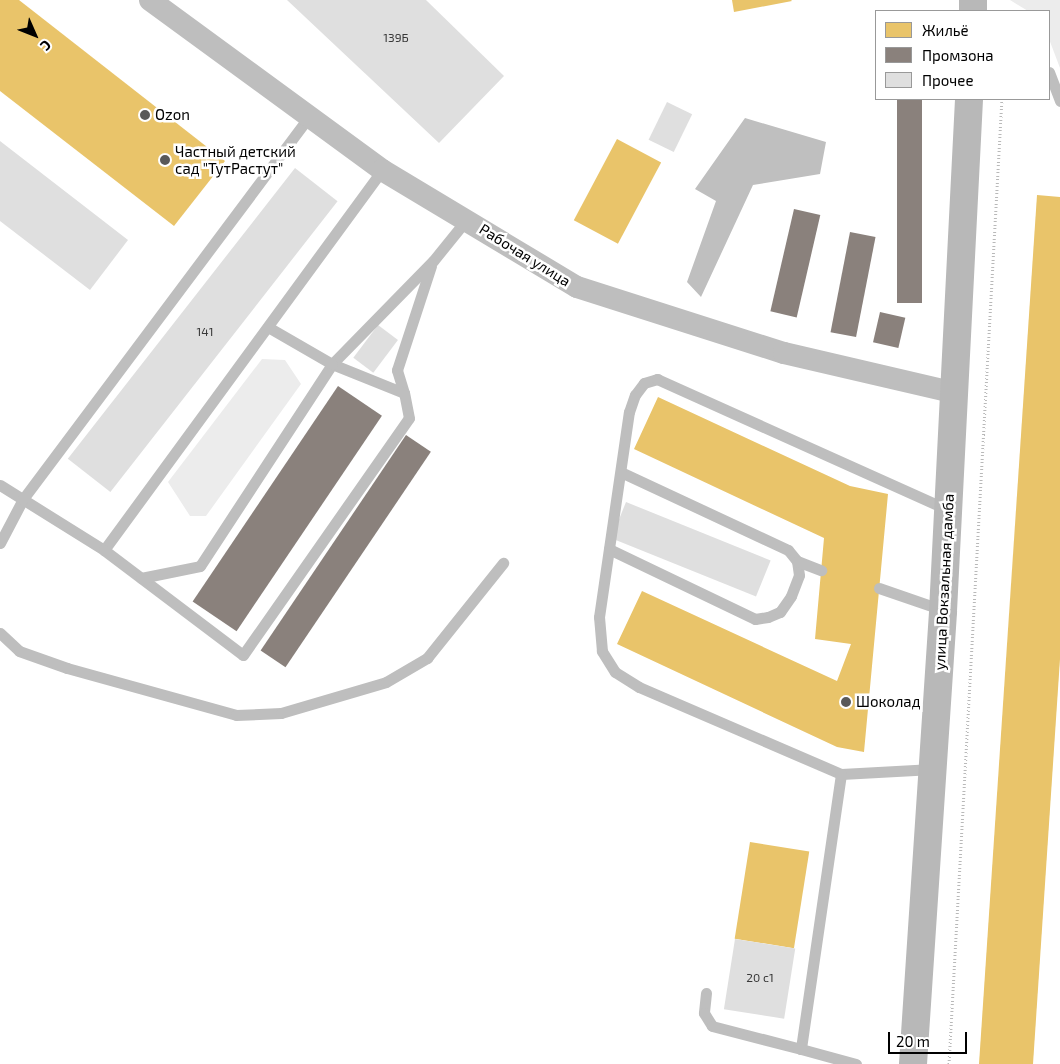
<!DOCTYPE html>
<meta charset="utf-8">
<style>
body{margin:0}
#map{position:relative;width:1060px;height:1064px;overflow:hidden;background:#fff;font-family:"Exo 2",sans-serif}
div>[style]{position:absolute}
.green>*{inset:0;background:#ececec}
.water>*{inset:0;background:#bfbfbf}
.homes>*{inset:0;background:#e9c46a;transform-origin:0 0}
.industry>*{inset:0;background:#8a817c;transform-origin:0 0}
.building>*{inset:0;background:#dfdfdf;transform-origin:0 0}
.path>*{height:3px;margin-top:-1.5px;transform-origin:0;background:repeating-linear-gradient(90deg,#b9b9b9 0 1px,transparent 0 3.5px)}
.lane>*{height:11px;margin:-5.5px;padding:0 5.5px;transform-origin:5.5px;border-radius:5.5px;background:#bebebe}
.street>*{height:22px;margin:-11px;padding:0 11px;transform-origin:11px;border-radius:11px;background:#bebebe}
.secondary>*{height:28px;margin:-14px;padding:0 14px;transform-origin:14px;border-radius:14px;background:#b8b8b8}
.dots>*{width:14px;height:14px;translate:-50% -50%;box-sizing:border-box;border:2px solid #fff;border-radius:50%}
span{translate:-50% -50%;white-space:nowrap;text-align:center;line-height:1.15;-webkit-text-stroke:5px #fff;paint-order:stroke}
.number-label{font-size:12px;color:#383838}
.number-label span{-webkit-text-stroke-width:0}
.poi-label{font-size:15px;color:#000}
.left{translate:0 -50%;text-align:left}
.street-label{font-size:15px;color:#000}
.legend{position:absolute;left:875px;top:10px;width:175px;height:90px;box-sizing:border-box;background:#fff;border:1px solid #999;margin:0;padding:6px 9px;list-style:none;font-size:15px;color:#000}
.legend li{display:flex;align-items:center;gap:10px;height:25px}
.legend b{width:25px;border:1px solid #999}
.north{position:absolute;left:10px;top:10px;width:50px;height:50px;-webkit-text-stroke:4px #fff;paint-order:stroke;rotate:134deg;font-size:14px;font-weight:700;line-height:20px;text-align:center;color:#000}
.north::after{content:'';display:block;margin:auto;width:18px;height:22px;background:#000;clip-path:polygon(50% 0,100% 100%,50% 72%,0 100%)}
.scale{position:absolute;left:888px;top:1032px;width:79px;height:22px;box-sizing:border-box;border:2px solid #000;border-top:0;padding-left:6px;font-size:15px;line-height:18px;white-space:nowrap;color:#000;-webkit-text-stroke:4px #fff;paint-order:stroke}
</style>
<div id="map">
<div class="green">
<i style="clip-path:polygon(1010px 0,1060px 0,1060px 68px,1049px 39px,1049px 11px,1028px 11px)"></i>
<i style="clip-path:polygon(262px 359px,285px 360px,301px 384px,206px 516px,190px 516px,168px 482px)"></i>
</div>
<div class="water">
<i style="clip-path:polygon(745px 118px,826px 142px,820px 174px,753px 185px,701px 297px,687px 282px,716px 201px,695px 189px)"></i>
</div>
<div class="homes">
<i style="clip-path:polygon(0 0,19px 0,225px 161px,174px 226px,0 91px)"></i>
<i style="clip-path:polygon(732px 0,791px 0,792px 1px,734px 12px)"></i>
<i style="left:617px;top:139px;width:50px;height:92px;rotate:28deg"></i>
<i style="clip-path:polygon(1037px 195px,1060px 197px,1060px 659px,1033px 1064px,979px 1064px)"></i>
<i style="clip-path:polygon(658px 397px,850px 486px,888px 494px,864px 752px,837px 747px,617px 644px,642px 591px,837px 681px,851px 644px,815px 639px,824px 538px,634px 449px)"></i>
<i style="left:750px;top:842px;width:60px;height:98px;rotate:9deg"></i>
</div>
<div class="industry">
<i style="left:897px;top:99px;width:25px;height:204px"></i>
<i style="left:794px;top:209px;width:27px;height:105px;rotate:13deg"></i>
<i style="left:850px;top:232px;width:26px;height:102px;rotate:11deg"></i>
<i style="left:880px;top:312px;width:26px;height:31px;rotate:13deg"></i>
<i style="left:338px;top:386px;width:53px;height:260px;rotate:34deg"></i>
<i style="left:406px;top:435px;width:30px;height:260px;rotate:34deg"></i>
</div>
<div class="building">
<i style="clip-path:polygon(287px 0,426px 0,504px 76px,439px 143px)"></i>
<i style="left:667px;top:102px;width:28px;height:42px;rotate:26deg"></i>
<i style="clip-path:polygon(0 141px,128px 240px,90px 290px,0 221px)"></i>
<i style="left:295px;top:168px;width:54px;height:369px;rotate:38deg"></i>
<i style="left:378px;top:325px;width:25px;height:41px;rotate:37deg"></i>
<i style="left:626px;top:502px;width:156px;height:39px;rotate:22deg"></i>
<i style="left:735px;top:939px;width:61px;height:71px;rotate:9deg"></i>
</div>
<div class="path">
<i style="left:949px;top:1064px;width:966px;rotate:-86.86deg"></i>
</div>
<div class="lane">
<i style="left:1049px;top:72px;width:31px;rotate:69deg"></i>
<i style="left:404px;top:393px;width:24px;rotate:-107deg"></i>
<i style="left:397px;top:370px;width:109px;rotate:-71.9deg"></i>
<i style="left:0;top:485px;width:123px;rotate:32deg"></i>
<i style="left:104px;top:550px;width:471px;rotate:-53.8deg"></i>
<i style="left:0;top:543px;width:50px;rotate:-62.4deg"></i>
<i style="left:23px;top:499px;width:477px;rotate:-53.2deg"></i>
<i style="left:609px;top:549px;width:162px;rotate:25.6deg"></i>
<i style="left:755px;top:619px;width:13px;rotate:-9deg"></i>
<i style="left:768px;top:617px;width:13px;rotate:-23deg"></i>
<i style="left:780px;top:612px;width:19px;rotate:-55deg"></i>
<i style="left:791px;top:596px;width:22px;rotate:-69deg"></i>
<i style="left:799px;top:575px;width:14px;rotate:-98deg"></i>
<i style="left:797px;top:561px;width:14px;rotate:-129deg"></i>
<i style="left:788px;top:550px;width:184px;rotate:-155deg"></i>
<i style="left:104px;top:550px;width:174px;rotate:37.1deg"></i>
<i style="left:243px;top:655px;width:289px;rotate:-55deg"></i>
<i style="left:409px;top:418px;width:25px;rotate:-101deg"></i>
<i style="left:404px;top:393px;width:78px;rotate:-158.1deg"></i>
<i style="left:332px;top:364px;width:144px;rotate:-45.6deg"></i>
<i style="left:433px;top:261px;width:54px;rotate:-51deg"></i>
<i style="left:797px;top:561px;width:26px;rotate:21deg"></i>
<i style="left:141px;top:578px;width:60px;rotate:-11.5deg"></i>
<i style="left:200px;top:566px;width:241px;rotate:-56.8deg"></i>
<i style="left:332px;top:364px;width:74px;rotate:-150deg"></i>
<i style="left:879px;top:588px;width:68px;rotate:19deg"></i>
<i style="left:0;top:633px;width:26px;rotate:43deg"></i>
<i style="left:19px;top:651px;width:51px;rotate:19.5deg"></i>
<i style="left:67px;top:668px;width:175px;rotate:15.5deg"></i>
<i style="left:236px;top:715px;width:45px;rotate:-2.5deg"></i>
<i style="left:281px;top:713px;width:109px;rotate:-16.4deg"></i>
<i style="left:386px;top:682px;width:48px;rotate:-30.3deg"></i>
<i style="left:427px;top:658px;width:122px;rotate:-51.3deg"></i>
<i style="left:933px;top:769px;width:92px;rotate:176.9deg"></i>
<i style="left:841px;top:774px;width:220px;rotate:-156.7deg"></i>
<i style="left:639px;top:687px;width:28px;rotate:-148deg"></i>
<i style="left:615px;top:672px;width:25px;rotate:-122deg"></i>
<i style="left:602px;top:651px;width:34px;rotate:-95deg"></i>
<i style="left:599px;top:617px;width:207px;rotate:-81.7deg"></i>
<i style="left:629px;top:412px;width:18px;rotate:-71deg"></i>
<i style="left:635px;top:395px;width:15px;rotate:-53deg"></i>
<i style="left:644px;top:383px;width:14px;rotate:-17deg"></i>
<i style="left:657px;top:379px;width:319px;rotate:24.2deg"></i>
<i style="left:841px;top:774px;width:278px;rotate:98.3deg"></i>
<i style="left:801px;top:1049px;width:57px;rotate:15.3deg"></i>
<i style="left:706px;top:993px;width:20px;rotate:96deg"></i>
<i style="left:704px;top:1013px;width:15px;rotate:58deg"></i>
<i style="left:712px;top:1026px;width:92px;rotate:14.5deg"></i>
</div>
<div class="street">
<i style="left:150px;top:0;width:288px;rotate:36.2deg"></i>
<i style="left:382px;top:170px;width:227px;rotate:31deg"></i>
<i style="left:577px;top:287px;width:217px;rotate:17.7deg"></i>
<i style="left:784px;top:353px;width:177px;rotate:13.1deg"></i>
</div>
<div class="secondary">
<i style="left:973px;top:11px;width:11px;rotate:-90deg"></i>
<i style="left:913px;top:1064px;width:454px;rotate:-86.2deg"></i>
<i style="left:943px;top:611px;width:513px;rotate:-87.09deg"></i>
</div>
<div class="dots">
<i style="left:145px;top:115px;background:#595959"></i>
<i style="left:165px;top:160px;background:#595959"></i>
<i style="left:846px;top:702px;background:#595959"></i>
</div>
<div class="number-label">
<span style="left:396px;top:38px">139Б</span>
<span style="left:205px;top:332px">141</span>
<span style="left:760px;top:978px">20 с1</span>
</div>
<div class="poi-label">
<span class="left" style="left:155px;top:115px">Ozon</span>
<span class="left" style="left:175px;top:160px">Частный детский<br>сад "ТутРастут"</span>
<span class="left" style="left:856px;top:702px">Шоколад</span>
</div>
<div class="street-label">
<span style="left:525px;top:255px;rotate:32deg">Рабочая улица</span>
<span style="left:944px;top:582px;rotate:-87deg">улица Вокзальная дамба</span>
</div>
<ul class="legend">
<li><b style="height:14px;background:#e9c46a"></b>Жильё</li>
<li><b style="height:14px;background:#8a817c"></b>Промзона</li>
<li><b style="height:14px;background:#dfdfdf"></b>Прочее</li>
</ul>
<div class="north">С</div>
<div class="scale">20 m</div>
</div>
